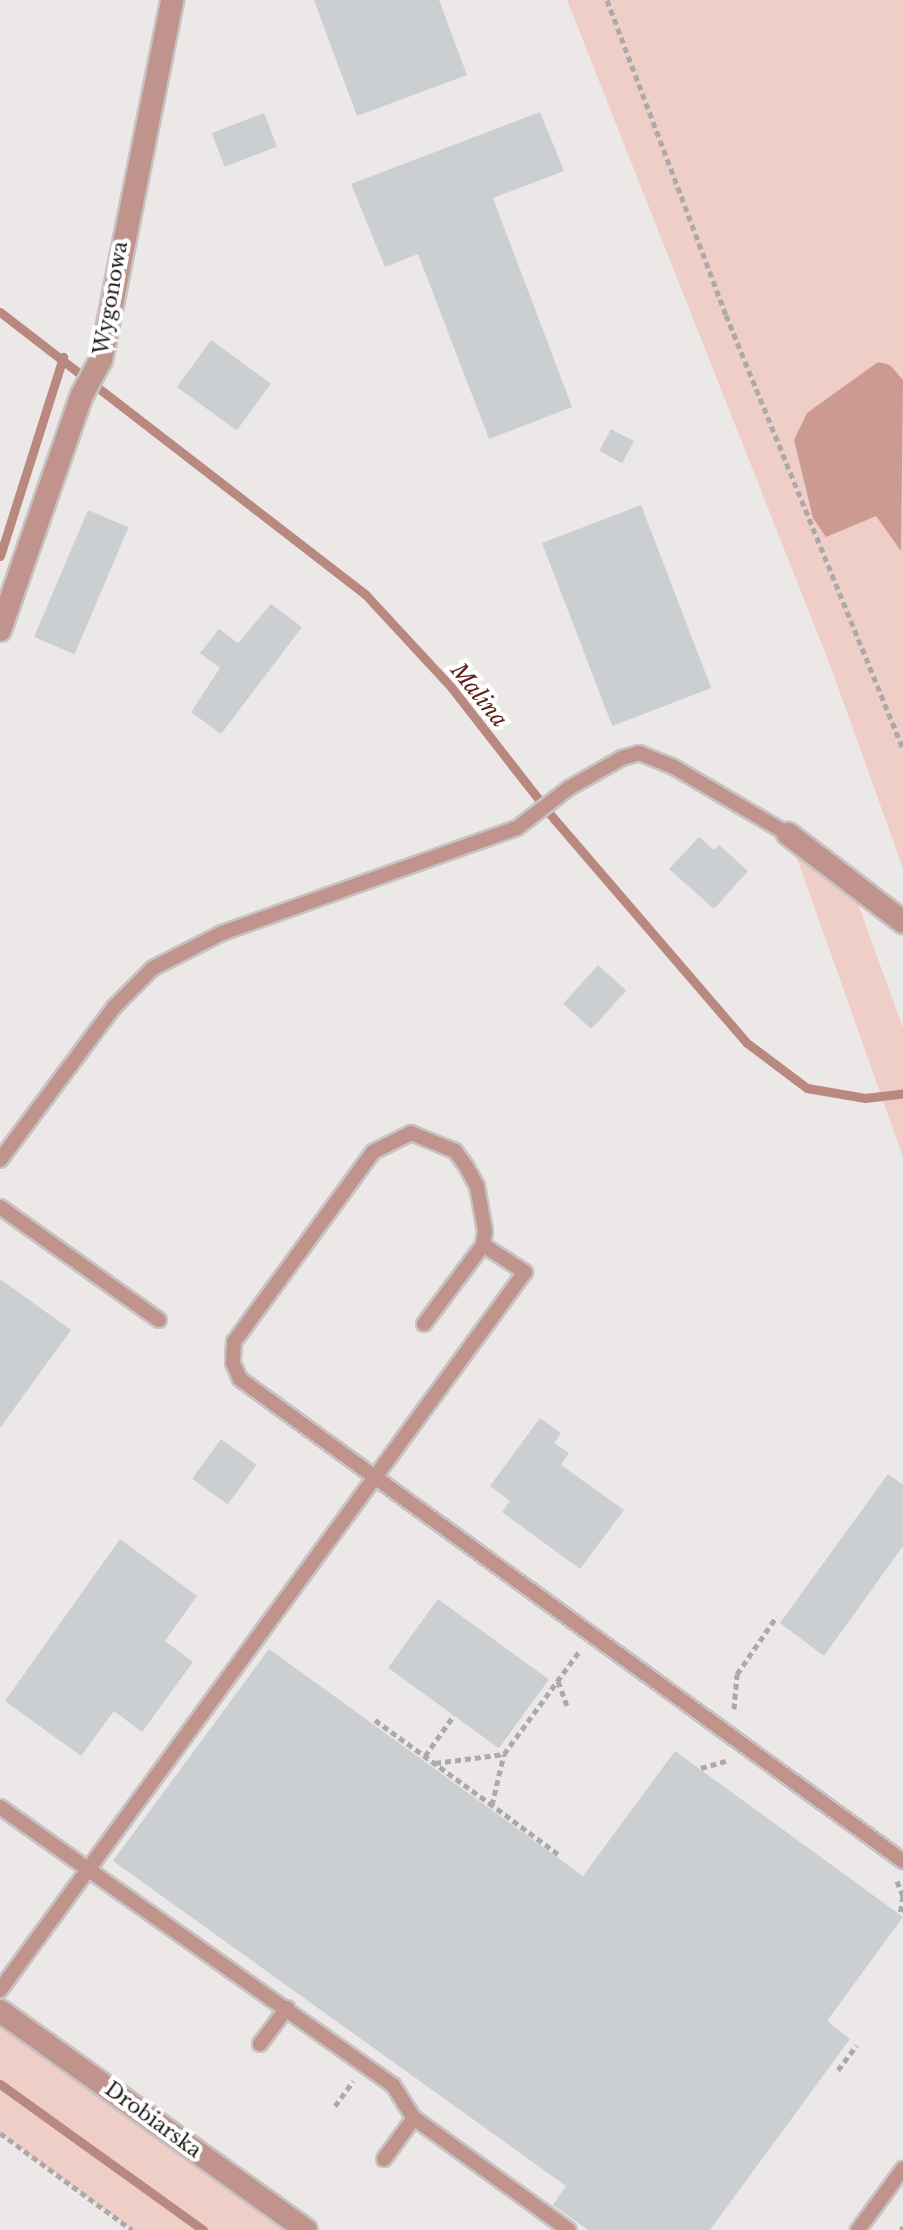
<!DOCTYPE html>
<style>
body{margin:0}
#map{position:relative;width:903px;height:2230px;overflow:hidden;background:#ece8e7;font-family:"Libre Baskerville",serif}
div>[style]{position:absolute}
.green>*{inset:0;background:#efcec8}
.forest>*{inset:0;background:#cc9a91}
.stream>*{height:9px;margin:-4.5px;padding:0 4.5px;transform-origin:4.5px;border-radius:4.5px;background:#b9887f}
.building>*{inset:0;background:#cbcfd1;transform-origin:0 0}
.path>*{height:5px;margin-top:-2.5px;transform-origin:0;background:repeating-linear-gradient(90deg,#aca9a8 0 6px,transparent 0 10px)}
.roads{filter:drop-shadow(2px 0 #c7c3c2) drop-shadow(-2px 0 #c7c3c2) drop-shadow(0 2px #c7c3c2) drop-shadow(0 -2px #c7c3c2)}
.service>*{height:14px;margin:-7px;padding:0 7px;transform-origin:7px;border-radius:7px;background:#c0948c}
.minor>*{height:22px;margin:-11px;padding:0 11px;transform-origin:11px;border-radius:11px;background:#c0948c}
span{translate:-50% -50%;white-space:nowrap;text-align:center;line-height:1.15;-webkit-text-stroke:8px #fff;paint-order:stroke}
.street-label{font-size:20px;color:#1e1d1c}
.water-label{font-size:22px;color:#5f2119;font-style:italic}
</style>
<div id="map">
<div class="green">
<i style="clip-path:polygon(567px 0,903px 0,903px 868px,830px 665px)"></i>
<i style="clip-path:polygon(793px 847px,856px 898px,903px 1028px,903px 1157px)"></i>
<i style="clip-path:polygon(0 2011px,306px 2230px,132px 2230px,0 2133px)"></i>
</div>
<div class="forest">
<i style="clip-path:polygon(878px 362px,890px 365px,903px 380px,901px 551px,876px 516px,826px 537px,813px 518px,794px 440px,807px 413px)"></i>
</div>
<div class="stream">
<i style="left:0;top:312px;width:461px;rotate:37.7deg"></i>
<i style="left:365px;top:594px;width:127px;rotate:47.2deg"></i>
<i style="left:451px;top:687px;width:169px;rotate:52deg"></i>
<i style="left:555px;top:820px;width:294px;rotate:49.3deg"></i>
<i style="left:747px;top:1043px;width:75px;rotate:36.9deg"></i>
<i style="left:807px;top:1088px;width:59px;rotate:9.8deg"></i>
<i style="left:865px;top:1098px;width:38px;rotate:-7deg"></i>
<i style="left:0;top:556px;width:209px;rotate:-72.4deg"></i>
<i style="left:0;top:2084px;width:250px;rotate:35.7deg"></i>
</div>
<div class="building">
<i style="clip-path:polygon(314px 0,439px 0,467px 75px,357px 116px)"></i>
<i style="clip-path:polygon(540px 112px,564px 171px,493px 198px,572px 407px,489px 439px,418px 254px,385px 267px,351px 184px)"></i>
<i style="left:264px;top:113px;width:36px;height:56px;rotate:69deg"></i>
<i style="left:211px;top:340px;width:74px;height:58px;rotate:36deg"></i>
<i style="left:611px;top:429px;width:26px;height:25px;rotate:28deg"></i>
<i style="left:641px;top:505px;width:196px;height:106px;rotate:69deg"></i>
<i style="left:88px;top:510px;width:44px;height:138px;rotate:23deg"></i>
<i style="clip-path:polygon(271px 604px,302px 627px,221px 734px,191px 712px,220px 668px,200px 653px,219px 629px,238px 643px)"></i>
<i style="clip-path:polygon(699px 837px,714px 850px,719px 845px,748px 871px,714px 909px,669px 869px)"></i>
<i style="left:598px;top:965px;width:38px;height:52px;rotate:42deg"></i>
<i style="clip-path:polygon(0 1279px,71px 1330px,0 1428px)"></i>
<i style="clip-path:polygon(540px 1418px,561px 1433px,554px 1443px,569px 1453px,561px 1465px,624px 1510px,580px 1569px,502px 1512px,510px 1501px,490px 1486px)"></i>
<i style="left:221px;top:1439px;width:44px;height:49px;rotate:36deg"></i>
<i style="clip-path:polygon(888px 1474px,903px 1485px,903px 1546px,824px 1656px,780px 1623px)"></i>
<i style="clip-path:polygon(120px 1539px,197px 1596px,165px 1641px,193px 1662px,142px 1732px,114px 1711px,81px 1756px,5px 1701px)"></i>
<i style="left:438px;top:1599px;width:137px;height:85px;rotate:36deg"></i>
<i style="clip-path:polygon(269px 1649px,583px 1876px,675px 1751px,903px 1917px,827px 2021px,850px 2039px,710px 2230px,588px 2230px,553px 2205px,566px 2186px,113px 1861px)"></i>
</div>
<div class="path">
<i style="left:607px;top:0;width:337px;rotate:69.3deg"></i>
<i style="left:726px;top:315px;width:468px;rotate:67.8deg"></i>
<i style="left:558px;top:1681px;width:29px;rotate:70deg"></i>
<i style="left:734px;top:1709px;width:35px;rotate:-85deg"></i>
<i style="left:737px;top:1674px;width:70px;rotate:-55.4deg"></i>
<i style="left:375px;top:1720px;width:145px;rotate:36deg"></i>
<i style="left:425px;top:1756px;width:50px;rotate:-54.7deg"></i>
<i style="left:435px;top:1763px;width:70px;rotate:-7.4deg"></i>
<i style="left:701px;top:1768px;width:26px;rotate:-16deg"></i>
<i style="left:558px;top:1854px;width:82px;rotate:-143.4deg"></i>
<i style="left:492px;top:1805px;width:52px;rotate:-76.8deg"></i>
<i style="left:504px;top:1754px;width:129px;rotate:-53.8deg"></i>
<i style="left:897px;top:1881px;width:16px;rotate:68deg"></i>
<i style="left:903px;top:1896px;width:18px;rotate:99deg"></i>
<i style="left:838px;top:2070px;width:31px;rotate:-53deg"></i>
<i style="left:335px;top:2106px;width:31px;rotate:-54deg"></i>
<i style="left:0;top:2133px;width:164px;rotate:36.3deg"></i>
<i style="left:901px;top:2230px;width:4px;rotate:-56deg"></i>
</div>
<div class="roads">
<div class="service">
<i style="left:0;top:1160px;width:191px;rotate:-53.3deg"></i>
<i style="left:114px;top:1007px;width:55px;rotate:-45deg"></i>
<i style="left:153px;top:968px;width:77px;rotate:-26.9deg"></i>
<i style="left:222px;top:933px;width:313px;rotate:-19.6deg"></i>
<i style="left:517px;top:828px;width:66px;rotate:-37.6deg"></i>
<i style="left:569px;top:788px;width:61px;rotate:-29.5deg"></i>
<i style="left:622px;top:758px;width:18px;rotate:-16deg"></i>
<i style="left:639px;top:753px;width:35px;rotate:22deg"></i>
<i style="left:672px;top:766px;width:134px;rotate:30.4deg"></i>
<i style="left:0;top:1207px;width:195px;rotate:35.4deg"></i>
<i style="left:424px;top:1324px;width:99px;rotate:-53.2deg"></i>
<i style="left:483px;top:1245px;width:14px;rotate:-82deg"></i>
<i style="left:485px;top:1231px;width:46px;rotate:-100.1deg"></i>
<i style="left:477px;top:1186px;width:23px;rotate:-119deg"></i>
<i style="left:466px;top:1166px;width:19px;rotate:-126deg"></i>
<i style="left:455px;top:1151px;width:48px;rotate:-157.8deg"></i>
<i style="left:411px;top:1133px;width:42px;rotate:153.4deg"></i>
<i style="left:373px;top:1152px;width:235px;rotate:126.2deg"></i>
<i style="left:234px;top:1342px;width:21px;rotate:93deg"></i>
<i style="left:233px;top:1363px;width:17px;rotate:66deg"></i>
<i style="left:240px;top:1379px;width:820px;rotate:36.02deg"></i>
<i style="left:0;top:1807px;width:481px;rotate:35.3deg"></i>
<i style="left:393px;top:2085px;width:39px;rotate:58deg"></i>
<i style="left:414px;top:2118px;width:191px;rotate:35.9deg"></i>
<i style="left:0;top:1990px;width:889px;rotate:-53.83deg"></i>
<i style="left:525px;top:1272px;width:50px;rotate:-147.3deg"></i>
<i style="left:260px;top:2044px;width:45px;rotate:-53.1deg"></i>
<i style="left:384px;top:2159px;width:51px;rotate:-53.8deg"></i>
<i style="left:858px;top:2230px;width:76px;rotate:-53.6deg"></i>
</div>
<div class="minor">
<i style="left:0;top:630px;width:249px;rotate:-70.8deg"></i>
<i style="left:82px;top:395px;width:40px;rotate:-62deg"></i>
<i style="left:101px;top:360px;width:367px;rotate:-78.8deg"></i>
<i style="left:788px;top:834px;width:145px;rotate:37.4deg"></i>
<i style="left:0;top:2011px;width:376px;rotate:35.6deg"></i>
</div>
</div>
<div class="street-label">
<span style="left:111px;top:298px;rotate:-80deg">Wygonowa</span>
<span style="left:153px;top:2120px;rotate:36deg">Drobiarska</span>
</div>
<div class="water-label">
<span style="left:479px;top:695px;rotate:51deg">Malina</span>
</div>
</div>
